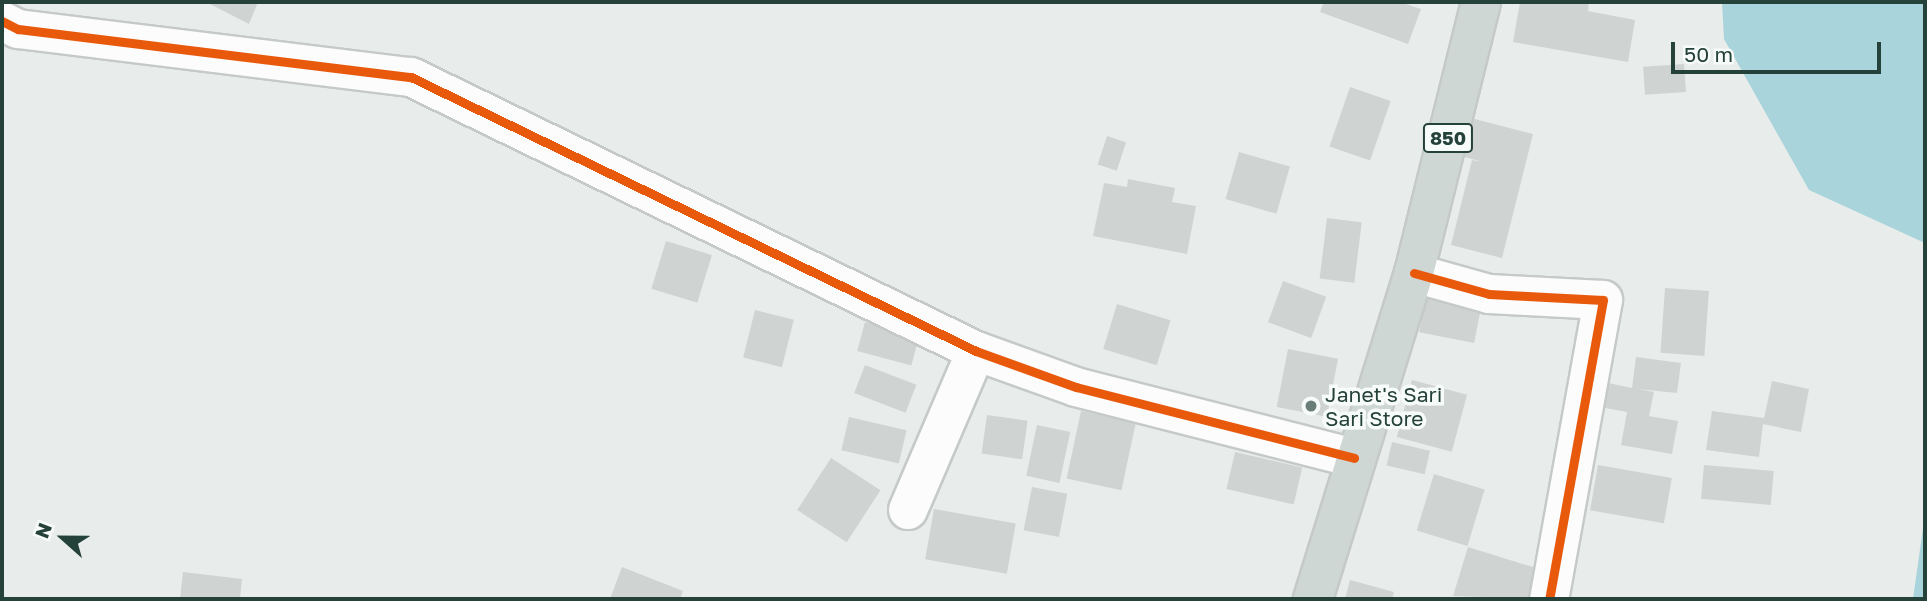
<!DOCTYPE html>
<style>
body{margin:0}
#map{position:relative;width:1927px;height:601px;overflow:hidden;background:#e8edeb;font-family:"Golos Text",sans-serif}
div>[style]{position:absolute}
.water>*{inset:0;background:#a9d4db}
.building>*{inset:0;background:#cfd4d2;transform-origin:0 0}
.roads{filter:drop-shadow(2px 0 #c5cac8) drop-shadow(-2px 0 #c5cac8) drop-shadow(0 2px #c5cac8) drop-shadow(0 -2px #c5cac8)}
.minor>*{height:38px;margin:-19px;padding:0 19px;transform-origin:19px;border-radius:19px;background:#fcfcfc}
.major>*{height:38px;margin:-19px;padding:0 19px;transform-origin:19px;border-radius:19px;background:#cfd7d5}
.cycleway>*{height:9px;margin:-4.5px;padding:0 4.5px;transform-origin:4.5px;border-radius:4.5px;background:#e8590c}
.dots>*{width:19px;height:19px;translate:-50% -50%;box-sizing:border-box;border:4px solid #f7fbf9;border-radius:50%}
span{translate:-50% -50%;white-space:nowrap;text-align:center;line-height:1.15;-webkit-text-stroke:7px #f7fbf9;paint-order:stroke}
.shield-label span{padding:2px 5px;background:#f7fbf9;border:2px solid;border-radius:5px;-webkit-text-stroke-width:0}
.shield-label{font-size:19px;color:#24423a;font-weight:700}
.poi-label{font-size:21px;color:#24423a}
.left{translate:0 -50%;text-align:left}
.frame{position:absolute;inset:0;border:4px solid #24423a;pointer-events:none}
.north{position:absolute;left:28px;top:503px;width:70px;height:70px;-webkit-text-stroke:5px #f7fbf9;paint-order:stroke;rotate:291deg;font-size:19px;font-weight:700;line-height:28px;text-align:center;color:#24423a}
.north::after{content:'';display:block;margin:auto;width:24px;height:32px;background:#24423a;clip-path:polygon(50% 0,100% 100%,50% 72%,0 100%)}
.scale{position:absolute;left:1671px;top:42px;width:210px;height:32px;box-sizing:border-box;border:4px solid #24423a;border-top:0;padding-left:9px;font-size:21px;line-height:24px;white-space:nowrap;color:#24423a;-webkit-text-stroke:5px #f7fbf9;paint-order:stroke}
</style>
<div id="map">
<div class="water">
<i style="clip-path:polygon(1722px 2px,1925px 2px,1925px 243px,1809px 190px,1724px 39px)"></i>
<i style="clip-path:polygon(1925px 511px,1925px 599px,1913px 599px,1925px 514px)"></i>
</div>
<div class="building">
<i style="clip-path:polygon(206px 2px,258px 2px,249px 24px)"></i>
<i style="clip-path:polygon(1324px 2px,1400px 2px,1421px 9px,1408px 44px,1320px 12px)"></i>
<i style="clip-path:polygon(1520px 2px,1589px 2px,1588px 11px,1635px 20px,1628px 62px,1513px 42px)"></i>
<i style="left:1684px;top:64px;width:28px;height:41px;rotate:86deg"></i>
<i style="left:1350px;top:87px;width:43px;height:63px;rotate:19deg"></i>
<i style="clip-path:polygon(1467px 117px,1533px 134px,1502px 258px,1451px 245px,1472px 160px,1483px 162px,1457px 155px)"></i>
<i style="left:1107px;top:136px;width:20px;height:30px;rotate:18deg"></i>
<i style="left:1239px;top:152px;width:53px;height:49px;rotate:16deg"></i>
<i style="clip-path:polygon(1128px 179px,1175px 188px,1172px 202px,1196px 206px,1187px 254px,1093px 236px,1104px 183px,1127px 187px)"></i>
<i style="left:1327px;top:218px;width:35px;height:61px;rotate:7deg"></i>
<i style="left:666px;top:241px;width:48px;height:50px;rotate:17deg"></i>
<i style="left:1283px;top:281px;width:46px;height:44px;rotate:20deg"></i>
<i style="left:1665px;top:288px;width:44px;height:65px;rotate:4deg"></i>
<i style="left:1426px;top:297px;width:56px;height:36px;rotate:11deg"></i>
<i style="left:1117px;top:304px;width:56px;height:47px;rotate:17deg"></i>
<i style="left:755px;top:310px;width:40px;height:49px;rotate:14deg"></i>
<i style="left:865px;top:322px;width:56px;height:30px;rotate:15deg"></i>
<i style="left:1288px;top:349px;width:51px;height:59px;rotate:11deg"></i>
<i style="clip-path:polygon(1636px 357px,1681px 363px,1677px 393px,1638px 389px,1654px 392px,1649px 416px,1678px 421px,1672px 454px,1621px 445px,1627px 412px,1594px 406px,1599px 381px,1632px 388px)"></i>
<i style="left:865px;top:365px;width:55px;height:30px;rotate:21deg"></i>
<i style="left:1412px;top:380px;width:57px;height:59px;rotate:15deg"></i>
<i style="clip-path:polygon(1772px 381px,1809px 389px,1801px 432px,1763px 424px,1759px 457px,1706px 450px,1712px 411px,1764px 418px)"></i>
<i style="left:1081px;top:411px;width:56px;height:69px;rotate:12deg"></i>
<i style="left:987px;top:415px;width:41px;height:39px;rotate:8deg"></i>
<i style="left:849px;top:417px;width:59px;height:34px;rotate:13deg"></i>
<i style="left:1037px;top:425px;width:34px;height:52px;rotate:12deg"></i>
<i style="left:1392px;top:442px;width:39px;height:24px;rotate:13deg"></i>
<i style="left:1235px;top:452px;width:69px;height:38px;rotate:13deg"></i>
<i style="left:831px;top:458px;width:59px;height:62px;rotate:33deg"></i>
<i style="left:1598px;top:465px;width:75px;height:46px;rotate:10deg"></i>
<i style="left:1704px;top:465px;width:70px;height:34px;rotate:5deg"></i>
<i style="left:1434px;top:474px;width:53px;height:59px;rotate:17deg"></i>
<i style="left:1032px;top:487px;width:36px;height:44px;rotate:11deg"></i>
<i style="left:934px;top:509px;width:83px;height:51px;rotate:10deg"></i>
<i style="clip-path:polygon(1468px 547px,1549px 572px,1541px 599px,1453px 596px)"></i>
<i style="clip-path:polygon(622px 567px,683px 591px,680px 599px,610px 599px)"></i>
<i style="clip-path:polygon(183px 572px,242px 579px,240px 599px,180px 599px)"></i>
<i style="clip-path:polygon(1350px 580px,1394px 592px,1392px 599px,1345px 599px)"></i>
</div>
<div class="roads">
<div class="minor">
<i style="left:2px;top:21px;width:18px;rotate:27deg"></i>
<i style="left:18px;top:29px;width:396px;rotate:7deg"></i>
<i style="left:411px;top:77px;width:628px;rotate:25.87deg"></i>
<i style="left:976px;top:351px;width:106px;rotate:19.8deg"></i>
<i style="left:1076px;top:387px;width:287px;rotate:14.3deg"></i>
<i style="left:1414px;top:273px;width:78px;rotate:15.6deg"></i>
<i style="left:1489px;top:294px;width:114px;rotate:3deg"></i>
<i style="left:1603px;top:300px;width:304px;rotate:100.2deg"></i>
<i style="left:908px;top:510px;width:173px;rotate:-66.8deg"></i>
</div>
<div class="major">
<i style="left:1313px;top:599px;width:341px;rotate:-72.8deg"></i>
<i style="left:1414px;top:273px;width:279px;rotate:-76.1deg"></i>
</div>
</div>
<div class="cycleway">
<i style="left:2px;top:21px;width:18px;rotate:27deg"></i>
<i style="left:18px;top:29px;width:396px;rotate:7deg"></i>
<i style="left:411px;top:77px;width:628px;rotate:25.87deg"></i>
<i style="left:976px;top:351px;width:106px;rotate:19.8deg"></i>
<i style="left:1076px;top:387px;width:287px;rotate:14.3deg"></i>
<i style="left:1414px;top:273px;width:78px;rotate:15.6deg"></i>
<i style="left:1489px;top:294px;width:114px;rotate:3deg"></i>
<i style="left:1603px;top:300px;width:304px;rotate:100.2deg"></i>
</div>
<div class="dots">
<i style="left:1311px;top:406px;background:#697e78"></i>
</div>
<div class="shield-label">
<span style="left:1448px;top:138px">850</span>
</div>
<div class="poi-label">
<span class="left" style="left:1325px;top:406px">Janet's Sari<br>Sari Store</span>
</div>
<div class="frame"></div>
<div class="north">N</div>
<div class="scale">50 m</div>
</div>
